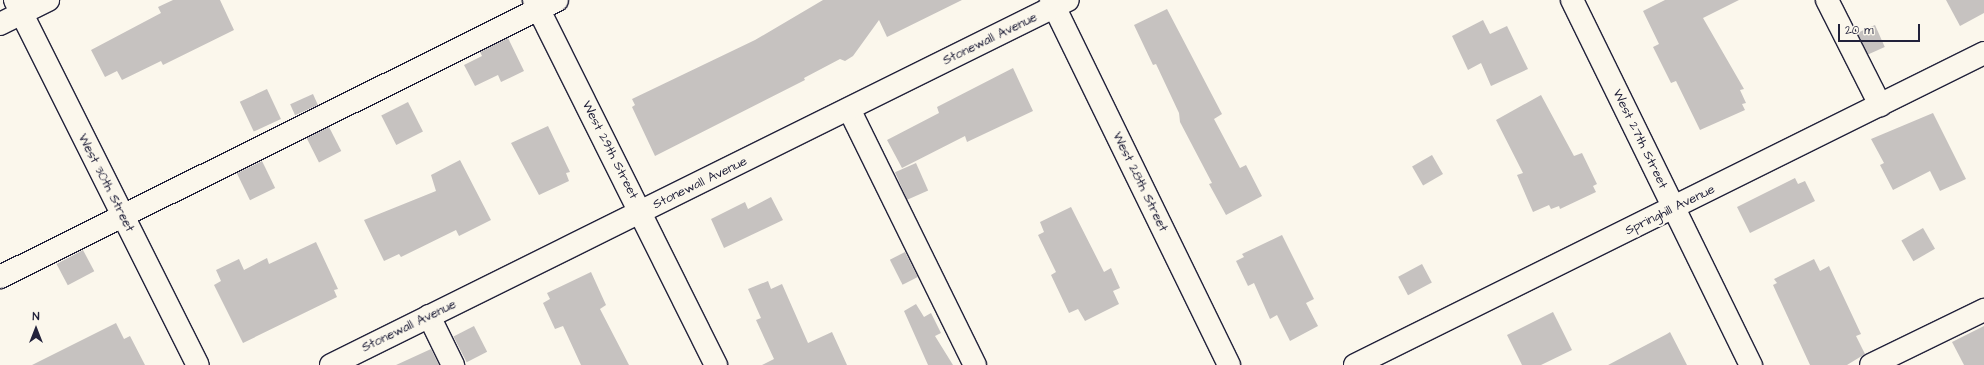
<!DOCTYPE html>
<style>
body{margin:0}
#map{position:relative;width:1984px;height:365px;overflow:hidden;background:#fbf7ec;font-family:"Architects Daughter",sans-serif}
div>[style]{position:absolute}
.building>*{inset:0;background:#c6c2c0;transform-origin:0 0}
.roads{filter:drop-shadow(1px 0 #22223b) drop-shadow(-1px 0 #22223b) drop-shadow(0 1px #22223b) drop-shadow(0 -1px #22223b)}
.minor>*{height:22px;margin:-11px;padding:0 11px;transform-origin:11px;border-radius:11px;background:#fbf7ec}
span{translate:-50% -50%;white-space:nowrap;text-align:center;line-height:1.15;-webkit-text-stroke:4px #fbf7ec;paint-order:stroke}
.street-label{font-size:13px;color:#22223b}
.north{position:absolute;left:16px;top:309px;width:40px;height:40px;-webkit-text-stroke:3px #fbf7ec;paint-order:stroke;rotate:0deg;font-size:11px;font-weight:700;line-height:16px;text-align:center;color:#22223b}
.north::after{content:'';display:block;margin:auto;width:14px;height:18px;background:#22223b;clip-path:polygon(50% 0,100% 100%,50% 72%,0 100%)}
.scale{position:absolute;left:1838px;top:24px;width:82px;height:18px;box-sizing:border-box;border:2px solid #22223b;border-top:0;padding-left:5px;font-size:12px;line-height:14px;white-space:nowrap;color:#22223b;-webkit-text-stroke:3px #fbf7ec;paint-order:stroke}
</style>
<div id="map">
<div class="building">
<i style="clip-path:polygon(173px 0,220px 0,234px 30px,163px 65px,161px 61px,122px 80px,117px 71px,105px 77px,91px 50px,161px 13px,158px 7px)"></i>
<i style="clip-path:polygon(823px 0,962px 0,887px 37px,879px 20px,853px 56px,845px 61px,840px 59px,804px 78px,805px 80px,655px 156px,632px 107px,635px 105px,632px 99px,755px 40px)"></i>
<i style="clip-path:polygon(1665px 0,1739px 0,1703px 18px,1744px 89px,1740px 90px,1746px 103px,1742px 104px,1745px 110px,1700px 130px,1676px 81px,1671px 83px,1653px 47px,1659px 44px,1643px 11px)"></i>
<i style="clip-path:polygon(1946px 0,1984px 0,1984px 13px,1960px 26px)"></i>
<i style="clip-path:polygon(1167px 9px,1222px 114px,1214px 119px,1240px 168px,1246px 165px,1262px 196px,1226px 215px,1209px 184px,1212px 183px,1180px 122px,1179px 113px,1156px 64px,1153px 65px,1134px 25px)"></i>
<i style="clip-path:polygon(1483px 20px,1490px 34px,1507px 26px,1528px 69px,1491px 86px,1481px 63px,1468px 70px,1452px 36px)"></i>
<i style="left:1875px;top:25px;width:24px;height:19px;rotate:66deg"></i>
<i style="clip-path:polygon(508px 38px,524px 71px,501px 82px,498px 75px,475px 86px,464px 65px,482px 56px,480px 52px)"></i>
<i style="clip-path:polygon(1013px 68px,1033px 111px,967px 142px,965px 136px,902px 168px,887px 140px,939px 113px,937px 107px)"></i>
<i style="left:267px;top:89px;width:33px;height:30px;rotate:65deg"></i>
<i style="left:313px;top:94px;width:12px;height:25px;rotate:66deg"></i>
<i style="clip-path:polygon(1541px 95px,1574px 156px,1582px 153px,1597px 184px,1593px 186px,1596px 192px,1560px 209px,1559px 206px,1551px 209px,1549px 205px,1533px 212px,1517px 175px,1523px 173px,1496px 120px)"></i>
<i style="left:408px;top:102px;width:33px;height:30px;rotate:63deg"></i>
<i style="clip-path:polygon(1933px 113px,1966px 179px,1940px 191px,1930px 171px,1893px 190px,1880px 165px,1884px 163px,1871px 139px)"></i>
<i style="clip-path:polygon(548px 126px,570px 172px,566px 173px,569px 181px,539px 195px,511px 143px)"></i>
<i style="left:329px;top:127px;width:27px;height:25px;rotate:63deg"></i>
<i style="left:1432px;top:155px;width:22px;height:23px;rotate:60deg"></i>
<i style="clip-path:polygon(460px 160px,491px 220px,459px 236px,456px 230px,401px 257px,399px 254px,384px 261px,364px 220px,436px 191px,431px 175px)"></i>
<i style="left:262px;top:161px;width:30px;height:28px;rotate:64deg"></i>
<i style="left:916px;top:163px;width:30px;height:23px;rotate:66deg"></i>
<i style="clip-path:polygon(1795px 178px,1798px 184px,1805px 181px,1815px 201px,1750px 233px,1737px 207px)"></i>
<i style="clip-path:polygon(771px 197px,783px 220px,724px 248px,711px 219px,745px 202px,748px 209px)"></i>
<i style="clip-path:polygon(1071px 207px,1104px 272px,1111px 268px,1120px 288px,1113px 291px,1119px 304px,1085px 321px,1078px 309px,1069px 313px,1051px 275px,1056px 272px,1038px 235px,1044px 232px,1040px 222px)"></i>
<i style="left:1923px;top:228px;width:24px;height:25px;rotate:60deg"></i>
<i style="clip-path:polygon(1282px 235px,1314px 299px,1306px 303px,1318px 326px,1290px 341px,1277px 315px,1270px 319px,1254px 283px,1248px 286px,1236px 261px,1244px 257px,1242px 254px)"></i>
<i style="clip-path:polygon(316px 242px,338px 289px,334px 290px,337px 297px,243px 343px,214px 285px,221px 281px,216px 270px,239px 259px,244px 270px,267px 258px,269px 264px)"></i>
<i style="left:83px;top:250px;width:24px;height:30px;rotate:62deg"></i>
<i style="left:905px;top:252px;width:28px;height:17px;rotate:63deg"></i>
<i style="clip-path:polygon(1814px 259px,1820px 271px,1829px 266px,1861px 334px,1856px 336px,1865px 354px,1847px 365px,1810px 365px,1773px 285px,1777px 283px,1774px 279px)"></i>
<i style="left:1422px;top:264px;width:21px;height:27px;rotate:62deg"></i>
<i style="clip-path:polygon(591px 272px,606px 305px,600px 309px,629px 365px,581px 365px,563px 326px,555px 329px,543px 303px,550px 299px,547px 293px)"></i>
<i style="clip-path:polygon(768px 281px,771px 289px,782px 284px,808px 343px,832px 332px,847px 365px,762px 365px,774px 359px,756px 320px,761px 318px,748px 289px)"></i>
<i style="clip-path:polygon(916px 304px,924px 317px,931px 313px,941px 333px,935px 336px,953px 365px,928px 365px,904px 311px)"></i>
<i style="clip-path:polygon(1553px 312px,1572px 350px,1541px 365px,1522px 365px,1507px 335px)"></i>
<i style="clip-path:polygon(116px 323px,124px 339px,130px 336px,145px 365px,32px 365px)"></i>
<i style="left:474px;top:326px;width:29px;height:23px;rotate:63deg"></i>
<i style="clip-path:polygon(1984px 326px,1984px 365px,1964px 365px,1952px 342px)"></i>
<i style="clip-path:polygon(1670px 332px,1687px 365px,1608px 365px,1667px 334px)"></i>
<i style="clip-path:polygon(431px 349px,439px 365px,396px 365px)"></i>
</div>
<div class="roads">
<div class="minor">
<i style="left:15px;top:0;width:408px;rotate:63.4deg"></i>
<i style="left:534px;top:0;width:408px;rotate:63.5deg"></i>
<i style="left:1051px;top:0;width:406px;rotate:64deg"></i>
<i style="left:1572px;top:0;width:407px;rotate:63.9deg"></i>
<i style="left:1827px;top:0;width:118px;rotate:63.2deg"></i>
<i style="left:0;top:24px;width:54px;rotate:-26.6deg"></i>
<i style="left:849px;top:109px;width:285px;rotate:63.8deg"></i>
<i style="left:0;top:277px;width:622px;rotate:-26.44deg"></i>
<i style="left:429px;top:316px;width:55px;rotate:63.9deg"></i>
<i style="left:331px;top:365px;width:822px;rotate:-26.35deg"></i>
<i style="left:1355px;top:365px;width:702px;rotate:-26.38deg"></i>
<i style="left:1871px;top:365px;width:126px;rotate:-26deg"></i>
</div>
</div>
<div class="street-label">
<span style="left:990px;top:39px;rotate:-26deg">Stonewall Avenue</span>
<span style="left:1640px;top:139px;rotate:64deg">West 27th Street</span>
<span style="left:610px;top:150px;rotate:63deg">West 29th Street</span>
<span style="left:1140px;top:182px;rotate:64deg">West 28th Street</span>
<span style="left:106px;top:183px;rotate:63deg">West 30th Street</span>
<span style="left:700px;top:183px;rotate:-26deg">Stonewall Avenue</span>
<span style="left:1670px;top:210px;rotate:-26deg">Springhill Avenue</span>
<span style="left:409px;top:326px;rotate:-26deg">Stonewall Avenue</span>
</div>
<div class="north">N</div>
<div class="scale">20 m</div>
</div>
